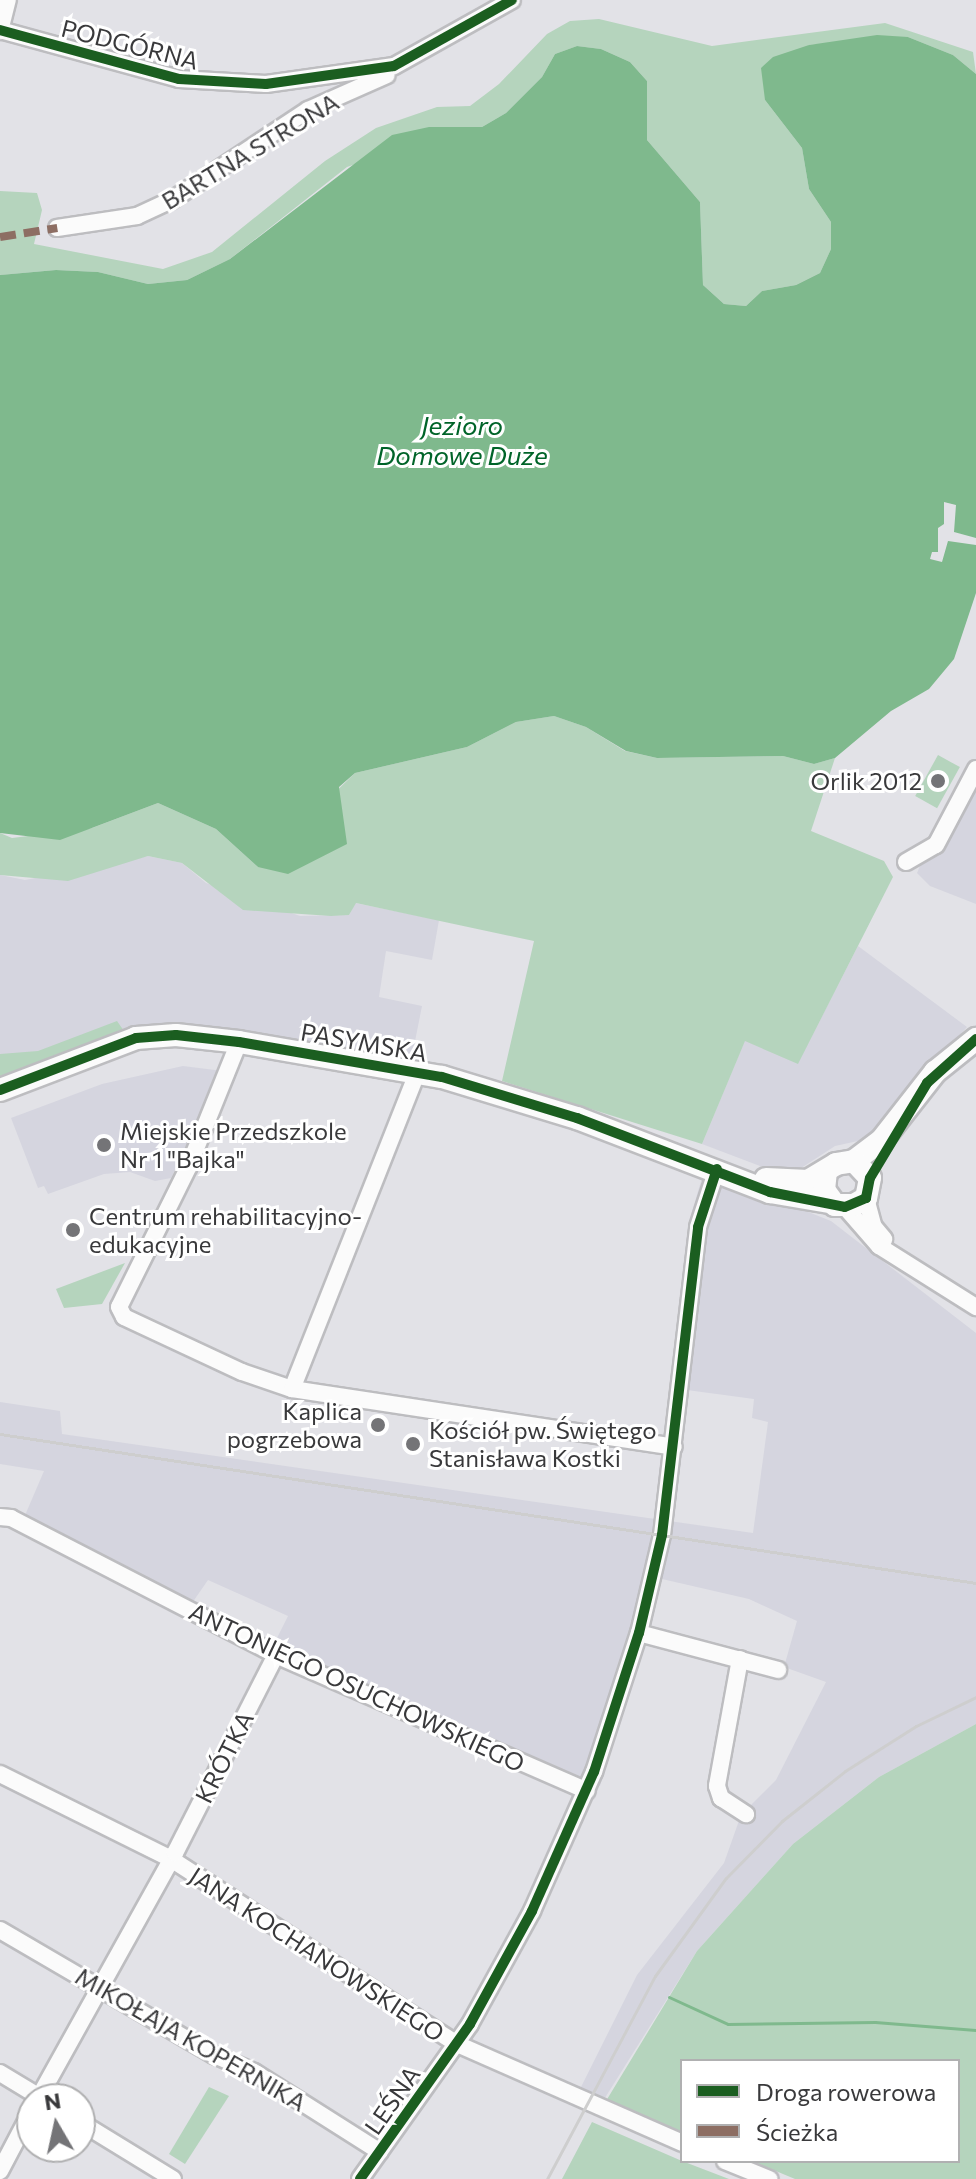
<!DOCTYPE html>
<meta charset="utf-8">
<style>
body{margin:0}
#map{position:relative;width:976px;height:2179px;overflow:hidden;background:#e2e2e7;font-family:Commissioner,sans-serif}
div>[style]{position:absolute}
.built>*{inset:0;background:#d5d5df}
.green>*{inset:0;background:#b5d4bd;transform-origin:0 0}
.water>*{inset:0;background:#7fb98d}
.pier>*{inset:0;background:#e2e2e7}
.stream>*{height:3px;margin:-1.5px;padding:0 1.5px;transform-origin:1.5px;border-radius:1.5px;background:#7fb98d}
.roads{filter:drop-shadow(2px 0 #bdbdc0) drop-shadow(-2px 0 #bdbdc0) drop-shadow(0 2px #bdbdc0) drop-shadow(0 -2px #bdbdc0)}
.minor>*{height:16px;margin:-8px;padding:0 8px;transform-origin:8px;border-radius:8px;background:#fbfbfb}
.major>*{height:22px;margin:-11px;padding:0 11px;transform-origin:11px;border-radius:11px;background:#fbfbfb}
.rail>*{height:3px;margin:-1.5px;padding:0 1.5px;transform-origin:1.5px;border-radius:1.5px;background:#cecece}
.quiet>*{height:8px;margin-top:-4px;transform-origin:0;background:repeating-linear-gradient(90deg,#8d6e63 0 16px,transparent 0 24px)}
.cycleway>*{height:10px;margin:-5px;padding:0 5px;transform-origin:5px;border-radius:5px;background:#1b5e20}
.dots>*{width:22px;height:22px;translate:-50% -50%;box-sizing:border-box;border:4px solid #fff;border-radius:50%}
span{translate:-50% -50%;white-space:nowrap;text-align:center;line-height:1.15;-webkit-text-stroke:6px #fff;paint-order:stroke}
.street-label{font-size:24px;color:#39393b}
.poi-label{font-size:24px;color:#39393b}
.right{translate:-100% -50%;text-align:right}
.left{translate:0 -50%;text-align:left}
.water-label{font-size:26px;color:#006429;font-style:italic}
.legend{position:absolute;left:680px;top:2059px;width:280px;height:104px;box-sizing:border-box;background:#fff;border:2px solid #b0b0b1;margin:0;padding:10px 14px;list-style:none;font-size:24px;color:#39393b}
.legend li{display:flex;align-items:center;gap:16px;height:40px}
.legend b{width:40px;border:2px solid #b0b0b1}
.north{position:absolute;left:16px;top:2083px;width:80px;height:80px;box-sizing:border-box;background:#fff;border:2px solid #b0b0b1;border-radius:50%;rotate:351deg;font-size:22px;font-weight:700;line-height:32px;text-align:center;color:#39393b}
.north::after{content:'';display:block;margin:auto;width:28px;height:36px;background:#747477;clip-path:polygon(50% 0,100% 100%,50% 72%,0 100%)}
</style>
<div id="map">
<div class="built">
<i style="clip-path:polygon(976px 781px,976px 904px,930px 886px,917px 873px,922px 861px,939px 853px)"></i>
<i style="clip-path:polygon(148px 856px,182px 863px,206px 883px,300px 916px,349px 915px,355px 903px,439px 920px,432px 960px,386px 951px,379px 997px,422px 1006px,412px 1056px,401px 1067px,230px 1033px,149px 1024px,0 1074px,0 875px,25px 880px)"></i>
<i style="clip-path:polygon(858px 946px,967px 1027px,867px 1139px,835px 1146px,795px 1172px,781px 1174px,702px 1144px,745px 1040px,798px 1063px)"></i>
<i style="clip-path:polygon(183px 1066px,223px 1071px,171px 1178px,155px 1181px,130px 1172px,104px 1174px,48px 1194px,44px 1186px,38px 1188px,11px 1118px,102px 1084px)"></i>
<i style="clip-path:polygon(704px 1171px,831px 1221px,976px 1333px,976px 1724px,879px 1777px,793px 1844px,697px 1951px,603px 2101px,579px 2091px,637px 1975px,724px 1863px,741px 1815px,776px 1780px,826px 1682px,784px 1667px,797px 1621px,749px 1599px,662px 1579px,600px 1786px,274px 1644px,288px 1616px,208px 1580px,190px 1606px,23px 1520px,44px 1471px,0 1464px,0 1402px,60px 1411px,62px 1434px,753px 1533px,768px 1422px,752px 1418px,754px 1399px,672px 1388px,691px 1215px)"></i>
</div>
<div class="green">
<i style="clip-path:polygon(599px 19px,712px 46px,885px 23px,973px 52px,976px 74px,953px 55px,908px 37px,809px 45px,765px 100px,802px 148px,809px 189px,831px 222px,831px 249px,820px 273px,796px 285px,762px 291px,746px 306px,724px 304px,703px 285px,700px 202px,647px 140px,647px 81px,630px 62px,601px 49px,577px 46px,555px 54px,542px 77px,506px 113px,482px 127px,456px 129px,347px 167px,230px 259px,187px 280px,148px 284px,98px 272px,56px 270px,0 275px,0 191px,37px 193px,42px 210px,34px 244px,163px 269px,212px 252px,325px 161px,376px 128px,437px 107px,470px 106px,499px 84px,547px 34px,570px 21px)"></i>
<i style="clip-path:polygon(554px 716px,586px 727px,625px 751px,657px 758px,783px 756px,814px 764px,835px 758px,811px 831px,884px 861px,893px 877px,798px 1064px,745px 1041px,702px 1144px,502px 1081px,534px 941px,356px 903px,349px 915px,331px 916px,243px 910px,182px 863px,148px 856px,68px 881px,0 875px,0 833px,12px 838px,92px 828px,158px 803px,216px 829px,258px 867px,355px 773px,467px 747px,516px 722px)"></i>
<i style="left:938px;top:755px;width:25px;height:47px;rotate:29deg"></i>
<i style="clip-path:polygon(117px 1021px,124px 1031px,0 1081px,0 1054px,38px 1051px)"></i>
<i style="clip-path:polygon(125px 1263px,102px 1304px,64px 1308px,56px 1289px)"></i>
<i style="clip-path:polygon(976px 1724px,976px 2179px,795px 2179px,752px 2161px,958px 2161px,958px 2061px,682px 2061px,682px 2132px,606px 2101px,697px 1951px,793px 1844px,879px 1777px)"></i>
<i style="clip-path:polygon(209px 2087px,229px 2096px,185px 2164px,169px 2154px)"></i>
<i style="clip-path:polygon(592px 2122px,682px 2161px,729px 2179px,562px 2179px)"></i>
</div>
<div class="water">
<i style="clip-path:polygon(877px 35px,908px 37px,953px 55px,976px 74px,976px 593px,954px 659px,929px 689px,891px 711px,835px 758px,814px 764px,783px 756px,657px 758px,626px 751px,586px 727px,554px 716px,516px 722px,467px 747px,355px 773px,339px 787px,347px 844px,288px 874px,258px 867px,216px 829px,158px 803px,60px 840px,0 833px,0 275px,56px 270px,98px 272px,148px 284px,187px 280px,230px 259px,392px 135px,429px 127px,482px 127px,506px 113px,542px 77px,555px 54px,577px 46px,601px 49px,630px 62px,647px 81px,647px 140px,700px 202px,703px 285px,724px 304px,746px 306px,762px 291px,796px 285px,820px 273px,831px 249px,831px 222px,809px 189px,802px 148px,765px 100px,761px 68px,773px 57px,809px 45px)"></i>
</div>
<div class="pier">
<i style="clip-path:polygon(944px 502px,956px 505px,954px 532px,976px 538px,976px 545px,948px 541px,942px 562px,930px 559px,932px 552px,938px 552px,938px 528px,944px 524px)"></i>
</div>
<div class="stream">
<i style="left:669px;top:1997px;width:65px;rotate:24.6deg"></i>
<i style="left:728px;top:2024px;width:147px;rotate:-0.8deg"></i>
<i style="left:875px;top:2022px;width:101px;rotate:4.5deg"></i>
</div>
<div class="roads">
<div class="minor">
<i style="left:0;top:30px;width:186px;rotate:15.3deg"></i>
<i style="left:179px;top:79px;width:87px;rotate:3.3deg"></i>
<i style="left:266px;top:84px;width:129px;rotate:-8deg"></i>
<i style="left:394px;top:66px;width:135px;rotate:-29.2deg"></i>
<i style="left:0;top:31px;width:32px;rotate:-76deg"></i>
<i style="left:57px;top:228px;width:81px;rotate:-8.5deg"></i>
<i style="left:137px;top:216px;width:38px;rotate:-25deg"></i>
<i style="left:172px;top:200px;width:163px;rotate:-33.5deg"></i>
<i style="left:308px;top:110px;width:86px;rotate:-23.9deg"></i>
<i style="left:906px;top:862px;width:34px;rotate:-30deg"></i>
<i style="left:936px;top:845px;width:86px;rotate:-62.2deg"></i>
<i style="left:239px;top:1042px;width:134px;rotate:112deg"></i>
<i style="left:189px;top:1166px;width:157px;rotate:116.4deg"></i>
<i style="left:119px;top:1307px;width:11px;rotate:63deg"></i>
<i style="left:124px;top:1317px;width:130px;rotate:25deg"></i>
<i style="left:242px;top:1372px;width:53px;rotate:18.8deg"></i>
<i style="left:292px;top:1389px;width:386px;rotate:8.6deg"></i>
<i style="left:866px;top:1198px;width:30px;rotate:75deg"></i>
<i style="left:874px;top:1227px;width:16px;rotate:50deg"></i>
<i style="left:845px;top:1207px;width:52px;rotate:48.9deg"></i>
<i style="left:879px;top:1246px;width:115px;rotate:32.2deg"></i>
<i style="left:292px;top:1389px;width:342px;rotate:-68.4deg"></i>
<i style="left:0;top:1517px;width:11px;rotate:5deg"></i>
<i style="left:11px;top:1518px;width:298px;rotate:27.3deg"></i>
<i style="left:276px;top:1655px;width:339px;rotate:23.6deg"></i>
<i style="left:639px;top:1633px;width:144px;rotate:14.9deg"></i>
<i style="left:740px;top:1659px;width:129px;rotate:100.3deg"></i>
<i style="left:717px;top:1786px;width:13px;rotate:72deg"></i>
<i style="left:721px;top:1798px;width:30px;rotate:33deg"></i>
<i style="left:0;top:1774px;width:191px;rotate:26.4deg"></i>
<i style="left:171px;top:1859px;width:341px;rotate:32.9deg"></i>
<i style="left:457px;top:2044px;width:246px;rotate:23.7deg"></i>
<i style="left:0;top:1930px;width:248px;rotate:30.3deg"></i>
<i style="left:214px;top:2055px;width:43px;rotate:23deg"></i>
<i style="left:254px;top:2072px;width:149px;rotate:32.4deg"></i>
<i style="left:0;top:2073px;width:50px;rotate:31.2deg"></i>
<i style="left:38px;top:2099px;width:282px;rotate:-60.9deg"></i>
<i style="left:175px;top:1853px;width:222px;rotate:-63deg"></i>
<i style="left:80px;top:2122px;width:109px;rotate:31.5deg"></i>
<i style="left:725px;top:2161px;width:48px;rotate:22.2deg"></i>
<i style="left:0;top:2171px;width:69px;rotate:-62.3deg"></i>
<i style="left:360px;top:2179px;width:190px;rotate:-54.6deg"></i>
<i style="left:470px;top:2024px;width:129px;rotate:-61.2deg"></i>
<i style="left:532px;top:1911px;width:152px;rotate:-66deg"></i>
<i style="left:594px;top:1772px;width:146px;rotate:-72.1deg"></i>
<i style="left:639px;top:1633px;width:101px;rotate:-76.8deg"></i>
<i style="left:662px;top:1535px;width:310px;rotate:-83.3deg"></i>
<i style="left:698px;top:1227px;width:61px;rotate:-71.9deg"></i>
</div>
<div class="major">
<i style="left:0;top:1090px;width:146px;rotate:-20.9deg"></i>
<i style="left:136px;top:1038px;width:40px;rotate:-4.3deg"></i>
<i style="left:176px;top:1035px;width:63px;rotate:6.3deg"></i>
<i style="left:239px;top:1042px;width:206px;rotate:9.8deg"></i>
<i style="left:442px;top:1077px;width:141px;rotate:16.9deg"></i>
<i style="left:577px;top:1118px;width:207px;rotate:21deg"></i>
<i style="left:770px;top:1192px;width:61px;rotate:9.5deg"></i>
<i style="left:854px;top:1161px;width:34px;rotate:-37deg"></i>
<i style="left:881px;top:1141px;width:88px;rotate:-52deg"></i>
<i style="left:935px;top:1072px;width:53px;rotate:-38.8deg"></i>
<i style="left:766px;top:1179px;width:42px;rotate:2.7deg"></i>
<i style="left:808px;top:1181px;width:33px;rotate:-31deg"></i>
<i style="left:836px;top:1164px;width:18px;rotate:-9deg"></i>
<i style="left:854px;top:1161px;width:23px;rotate:47deg"></i>
<i style="left:870px;top:1178px;width:20px;rotate:101deg"></i>
<i style="left:866px;top:1198px;width:14px;rotate:150deg"></i>
<i style="left:854px;top:1205px;width:19px;rotate:180deg"></i>
<i style="left:835px;top:1205px;width:19px;rotate:-126deg"></i>
<i style="left:824px;top:1190px;width:18px;rotate:-84deg"></i>
</div>
</div>
<div class="rail">
<i style="left:0;top:1434px;width:987px;rotate:8.68deg"></i>
<i style="left:547px;top:2179px;width:230px;rotate:-62deg"></i>
<i style="left:655px;top:1976px;width:121px;rotate:-54.1deg"></i>
<i style="left:726px;top:1878px;width:80px;rotate:-45.5deg"></i>
<i style="left:782px;top:1821px;width:80px;rotate:-38.4deg"></i>
<i style="left:845px;top:1771px;width:84px;rotate:-32.4deg"></i>
<i style="left:916px;top:1726px;width:67px;rotate:-25.8deg"></i>
</div>
<div class="quiet">
<i style="left:0;top:237px;width:58px;rotate:-9deg"></i>
</div>
<div class="cycleway">
<i style="left:0;top:30px;width:186px;rotate:15.3deg"></i>
<i style="left:179px;top:79px;width:87px;rotate:3.3deg"></i>
<i style="left:266px;top:84px;width:129px;rotate:-8deg"></i>
<i style="left:394px;top:66px;width:135px;rotate:-29.2deg"></i>
<i style="left:0;top:1090px;width:146px;rotate:-20.9deg"></i>
<i style="left:136px;top:1038px;width:40px;rotate:-4.3deg"></i>
<i style="left:176px;top:1035px;width:63px;rotate:6.3deg"></i>
<i style="left:239px;top:1042px;width:206px;rotate:9.8deg"></i>
<i style="left:442px;top:1077px;width:141px;rotate:16.9deg"></i>
<i style="left:577px;top:1118px;width:207px;rotate:21deg"></i>
<i style="left:770px;top:1192px;width:76px;rotate:11.3deg"></i>
<i style="left:845px;top:1207px;width:23px;rotate:-23deg"></i>
<i style="left:866px;top:1198px;width:20px;rotate:-79deg"></i>
<i style="left:870px;top:1178px;width:111px;rotate:-59deg"></i>
<i style="left:927px;top:1083px;width:66px;rotate:-41.9deg"></i>
<i style="left:360px;top:2179px;width:190px;rotate:-54.6deg"></i>
<i style="left:470px;top:2024px;width:129px;rotate:-61.2deg"></i>
<i style="left:532px;top:1911px;width:152px;rotate:-66deg"></i>
<i style="left:594px;top:1772px;width:146px;rotate:-72.1deg"></i>
<i style="left:639px;top:1633px;width:101px;rotate:-76.8deg"></i>
<i style="left:662px;top:1535px;width:310px;rotate:-83.3deg"></i>
<i style="left:698px;top:1227px;width:61px;rotate:-71.9deg"></i>
</div>
<div class="dots">
<i style="left:938px;top:781px;background:#747477"></i>
<i style="left:104px;top:1145px;background:#747477"></i>
<i style="left:73px;top:1230px;background:#747477"></i>
<i style="left:378px;top:1425px;background:#747477"></i>
<i style="left:413px;top:1444px;background:#747477"></i>
</div>
<div class="street-label">
<span style="left:130px;top:44px;rotate:14deg">PODGÓRNA</span>
<span style="left:250px;top:151px;rotate:-31deg">BARTNA STRONA</span>
<span style="left:364px;top:1042px;rotate:10deg">PASYMSKA</span>
<span style="left:357px;top:1687px;rotate:25deg">ANTONIEGO OSUCHOWSKIEGO</span>
<span style="left:224px;top:1757px;rotate:-63deg">KRÓTKA</span>
<span style="left:317px;top:1954px;rotate:33deg">JANA KOCHANOWSKIEGO</span>
<span style="left:191px;top:2039px;rotate:30deg">MIKOŁAJA KOPERNIKA</span>
<span style="left:392px;top:2100px;rotate:-55deg">LEŚNA</span>
</div>
<div class="poi-label">
<span class="right" style="left:922px;top:781px">Orlik 2012</span>
<span class="left" style="left:120px;top:1145px">Miejskie Przedszkole<br>Nr 1 "Bajka"</span>
<span class="left" style="left:89px;top:1230px">Centrum rehabilitacyjno-<br>edukacyjne</span>
<span class="right" style="left:362px;top:1425px">Kaplica<br>pogrzebowa</span>
<span class="left" style="left:429px;top:1444px">Kościół pw. Świętego<br>Stanisława Kostki</span>
</div>
<div class="water-label">
<span style="left:462px;top:440px">Jezioro<br>Domowe Duże</span>
</div>
<ul class="legend">
<li><b style="height:10px;background:#1b5e20"></b>Droga rowerowa</li>
<li><b style="height:10px;background:#8d6e63"></b>Ścieżka</li>
</ul>
<div class="north">N</div>
</div>
